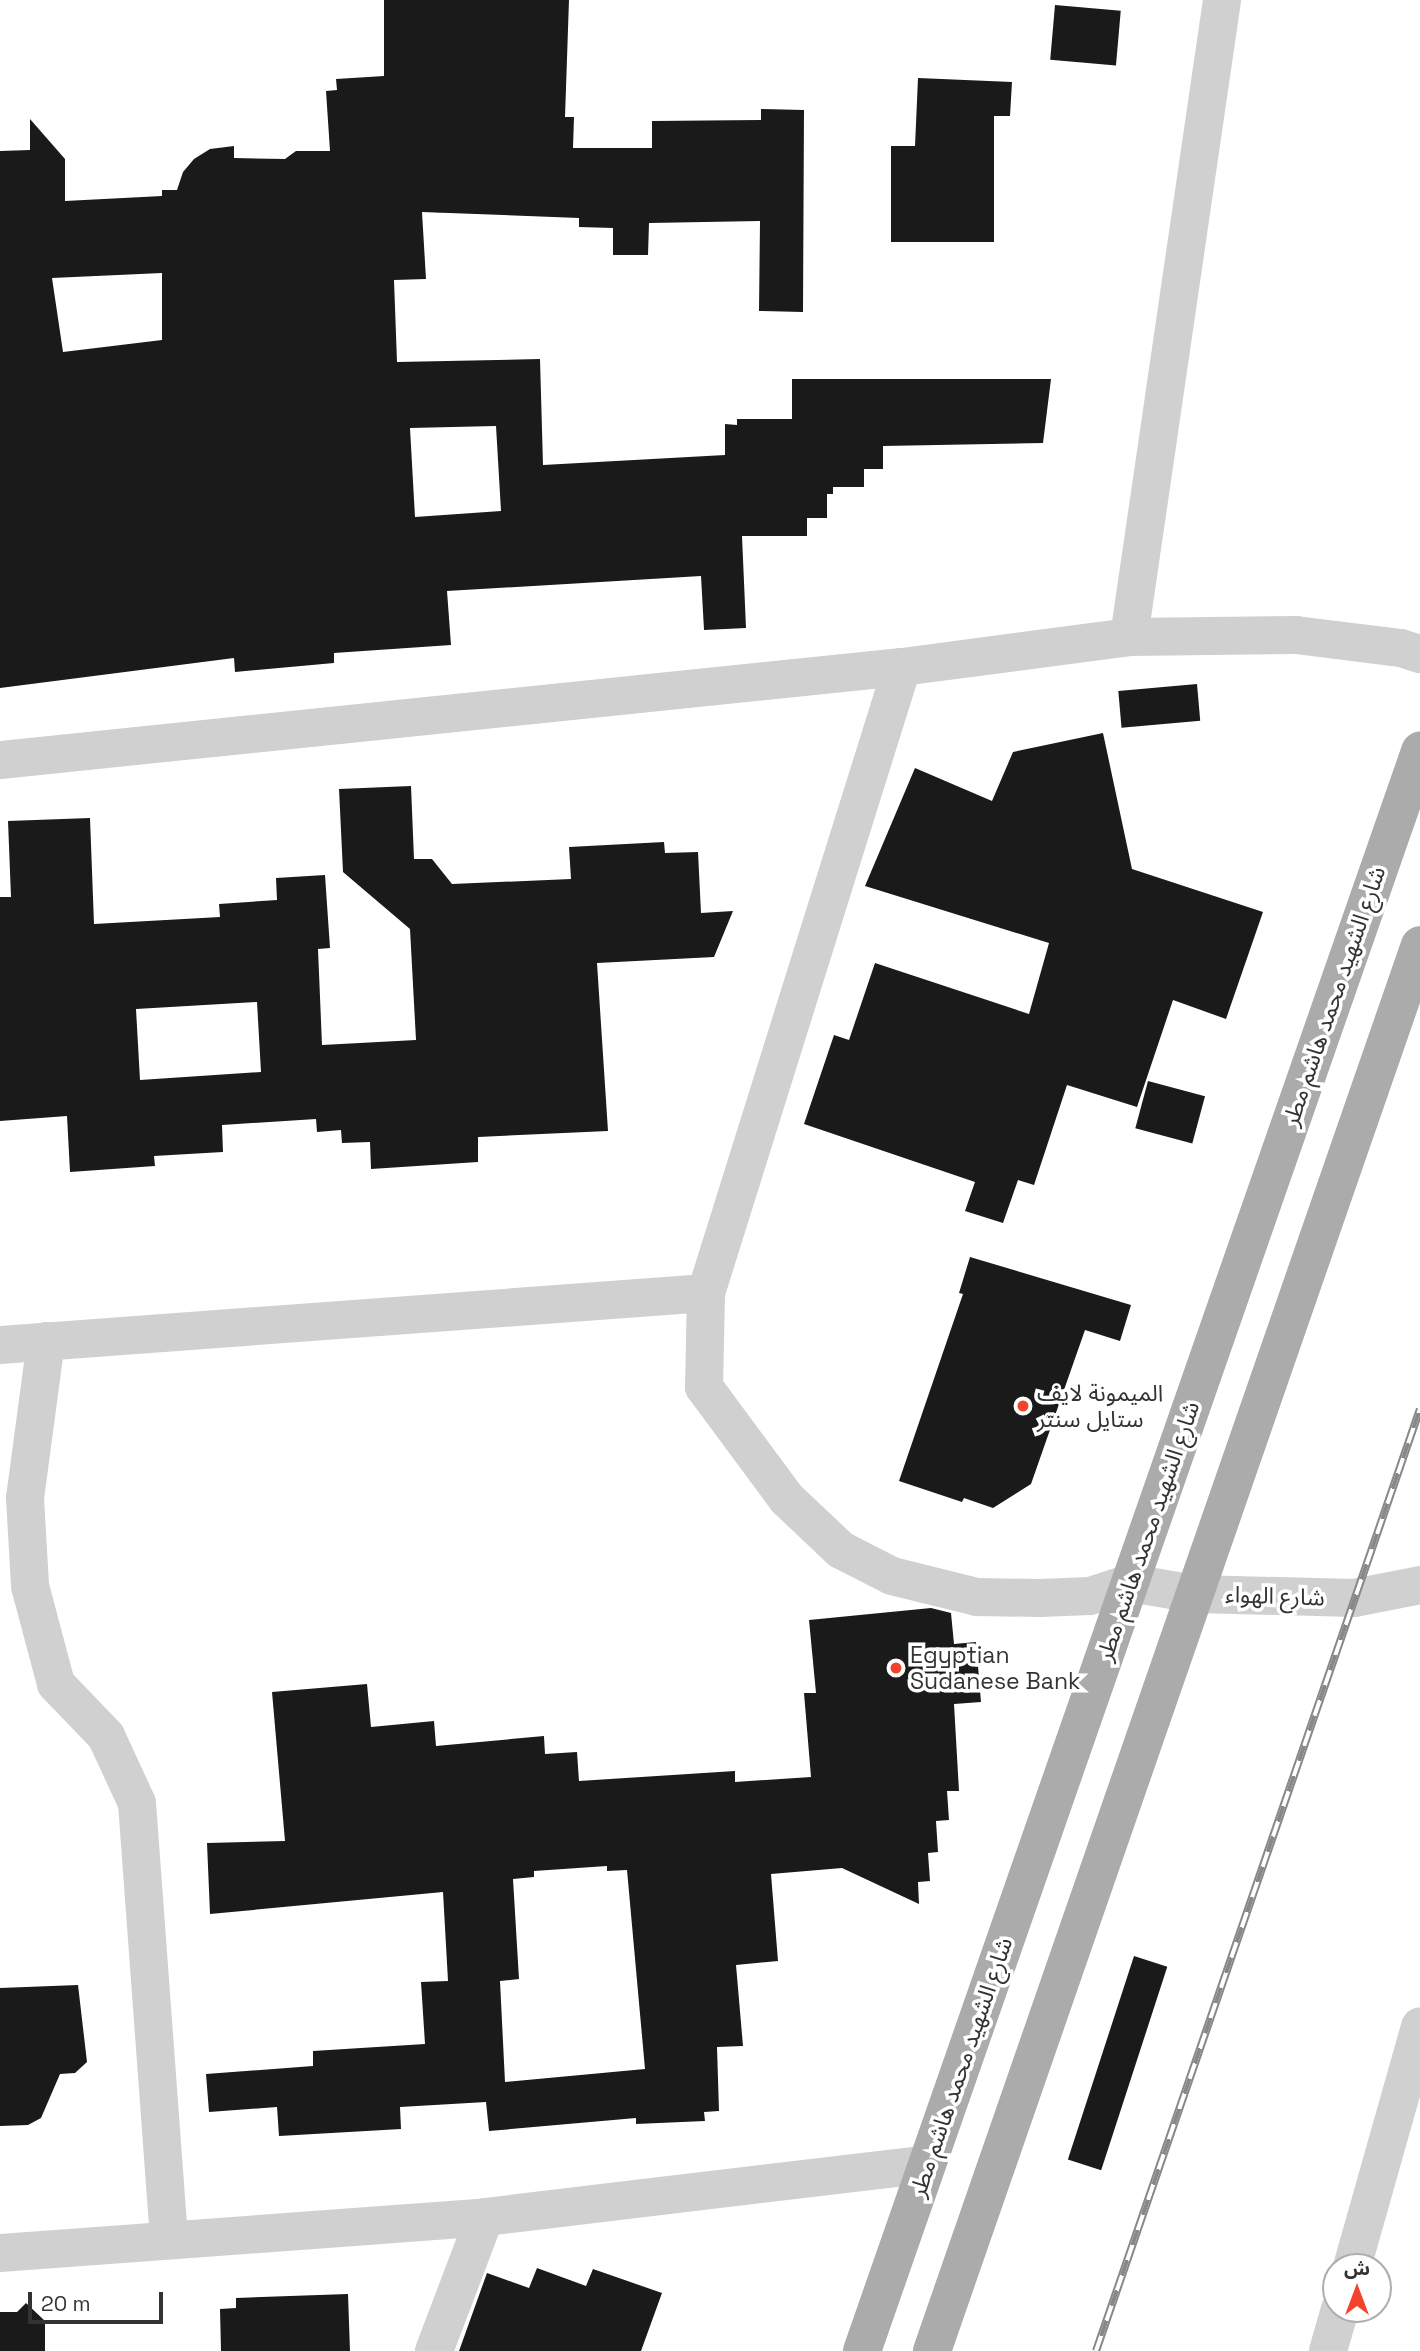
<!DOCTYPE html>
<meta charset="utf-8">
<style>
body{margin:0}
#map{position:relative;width:1420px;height:2351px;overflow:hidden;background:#fff;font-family:"Space Grotesk","Noto Sans Arabic",sans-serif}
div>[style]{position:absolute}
.building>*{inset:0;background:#1a1a1a;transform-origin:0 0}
.minor>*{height:38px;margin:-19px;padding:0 19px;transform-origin:19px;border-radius:19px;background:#d0d0d0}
.major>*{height:38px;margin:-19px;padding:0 19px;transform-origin:19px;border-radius:19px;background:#ababab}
.rail>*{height:8px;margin-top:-4px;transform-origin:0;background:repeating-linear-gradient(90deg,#fff 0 16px,#888 0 32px);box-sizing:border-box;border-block:2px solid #888}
.dots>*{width:19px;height:19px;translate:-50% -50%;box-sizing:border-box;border:4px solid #fff;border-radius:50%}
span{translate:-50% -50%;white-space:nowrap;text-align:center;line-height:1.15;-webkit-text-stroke:7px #fff;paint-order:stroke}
.street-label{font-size:23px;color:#333}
.poi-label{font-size:23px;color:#333}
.left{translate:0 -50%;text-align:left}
.north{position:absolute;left:1322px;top:2253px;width:70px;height:70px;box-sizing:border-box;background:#fff;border:2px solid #adadad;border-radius:50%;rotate:0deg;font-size:19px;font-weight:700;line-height:28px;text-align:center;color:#333}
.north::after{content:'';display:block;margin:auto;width:24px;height:32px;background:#f2442c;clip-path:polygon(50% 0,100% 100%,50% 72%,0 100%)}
.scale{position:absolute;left:28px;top:2292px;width:135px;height:32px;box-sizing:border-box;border:4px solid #333;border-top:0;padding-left:9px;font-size:21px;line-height:24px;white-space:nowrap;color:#333;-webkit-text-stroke:5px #fff;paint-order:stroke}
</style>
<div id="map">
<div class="building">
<i style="clip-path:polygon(evenodd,384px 0,569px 0,565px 117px,574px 117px,573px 148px,652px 148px,652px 121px,761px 120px,761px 109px,804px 110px,803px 312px,759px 311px,760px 221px,649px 223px,648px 255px,613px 255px,613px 228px,579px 227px,579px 218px,422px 212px,426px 279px,394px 280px,397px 362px,540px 359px,543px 465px,725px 455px,725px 424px,737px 425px,737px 419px,792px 419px,792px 379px,1051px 379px,1043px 443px,883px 446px,883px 469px,864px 469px,864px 487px,833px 487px,833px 494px,827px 494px,827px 518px,807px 518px,807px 536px,742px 536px,746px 628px,704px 630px,701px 576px,447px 591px,451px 645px,334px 653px,334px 663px,235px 672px,234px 658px,0 688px,0 151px,30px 150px,30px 119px,65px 159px,65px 201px,162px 196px,162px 190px,177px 190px,183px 172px,194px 159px,210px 149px,234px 146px,234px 158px,285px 159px,296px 151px,330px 151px,326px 91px,337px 90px,336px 79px,384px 76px,384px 0,162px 273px,162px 340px,63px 352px,52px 278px,162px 273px,384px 0,496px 426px,501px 511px,415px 517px,410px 428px,496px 426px)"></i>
<i style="left:1055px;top:5px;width:66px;height:55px;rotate:5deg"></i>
<i style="clip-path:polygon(918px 78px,1012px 82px,1010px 116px,994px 116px,994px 242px,891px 242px,891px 146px,915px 146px)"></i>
<i style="left:1197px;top:684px;width:37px;height:79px;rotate:85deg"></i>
<i style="clip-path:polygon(1103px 733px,1132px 869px,1263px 912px,1226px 1019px,1173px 1000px,1137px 1107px,1067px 1085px,1034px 1185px,1018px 1180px,1003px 1223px,965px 1211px,975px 1182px,804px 1124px,834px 1035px,849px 1040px,875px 963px,1029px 1014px,1049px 943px,865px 886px,915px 768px,992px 801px,1013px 752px)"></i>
<i style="clip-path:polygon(evenodd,411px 786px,414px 859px,432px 859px,452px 884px,571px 879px,569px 847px,664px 842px,665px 853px,698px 852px,701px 913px,733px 911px,714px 957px,597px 963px,608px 1131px,478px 1137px,478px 1162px,371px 1169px,370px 1142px,342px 1143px,341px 1130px,317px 1132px,316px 1119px,222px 1125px,223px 1152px,154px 1156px,155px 1166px,70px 1172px,67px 1116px,0 1121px,0 897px,11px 897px,8px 821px,90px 818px,94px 924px,220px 917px,219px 904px,277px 900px,276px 878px,325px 875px,330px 948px,318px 949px,322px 1045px,416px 1040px,410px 929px,343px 872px,339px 789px,411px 786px,257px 1002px,261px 1072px,140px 1080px,136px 1009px,257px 1002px)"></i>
<i style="left:1148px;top:1081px;width:59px;height:49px;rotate:15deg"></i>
<i style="clip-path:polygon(970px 1257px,1131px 1305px,1120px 1341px,1085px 1330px,1031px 1484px,993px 1508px,964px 1498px,962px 1502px,899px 1481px,963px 1294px,959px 1293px)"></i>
<i style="clip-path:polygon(evenodd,931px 1608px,951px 1613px,954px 1644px,976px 1642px,981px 1702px,954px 1704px,959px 1791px,947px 1791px,949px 1820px,936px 1821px,938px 1852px,928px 1853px,930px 1881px,918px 1882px,919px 1904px,842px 1868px,771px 1874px,778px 1961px,736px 1965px,743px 2046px,717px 2047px,719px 2111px,704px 2112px,705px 2121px,636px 2124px,636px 2118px,489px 2131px,486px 2102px,400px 2107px,401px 2129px,279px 2136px,277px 2107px,209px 2112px,206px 2074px,313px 2066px,313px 2051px,425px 2044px,421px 1982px,448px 1981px,443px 1892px,210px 1914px,207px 1843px,285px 1841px,272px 1692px,367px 1684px,371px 1727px,434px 1721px,436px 1746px,544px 1736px,545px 1754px,577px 1752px,579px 1781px,735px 1771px,735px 1782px,811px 1777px,804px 1693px,816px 1693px,809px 1620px,931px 1608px,607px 1866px,607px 1871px,627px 1870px,645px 2069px,505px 2082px,500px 1981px,519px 1979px,513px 1879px,534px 1877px,534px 1871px,607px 1866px)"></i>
<i style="left:1134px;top:1956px;width:35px;height:214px;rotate:18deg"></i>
<i style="clip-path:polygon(78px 1985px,87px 2062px,75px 2073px,60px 2074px,41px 2118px,28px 2125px,0 2126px,0 1988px)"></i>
<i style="clip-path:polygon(537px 2268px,586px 2286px,593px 2269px,662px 2293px,641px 2351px,459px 2351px,487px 2273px,529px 2288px)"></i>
<i style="clip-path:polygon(348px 2294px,350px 2351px,221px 2351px,220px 2309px,236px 2308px,236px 2298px)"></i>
<i style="clip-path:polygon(26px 2303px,45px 2321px,45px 2351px,0 2351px,0 2312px,17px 2312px)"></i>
</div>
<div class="minor">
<i style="left:1129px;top:637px;width:644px;rotate:-81.69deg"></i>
<i style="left:0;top:760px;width:907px;rotate:-5.89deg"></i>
<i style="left:902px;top:667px;width:229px;rotate:-7.5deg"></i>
<i style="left:1129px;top:637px;width:167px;rotate:-0.7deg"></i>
<i style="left:1296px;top:635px;width:106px;rotate:7.1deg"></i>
<i style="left:1401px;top:648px;width:20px;rotate:18deg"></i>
<i style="left:706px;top:1293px;width:656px;rotate:-72.61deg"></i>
<i style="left:46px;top:1341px;width:158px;rotate:97.6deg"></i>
<i style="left:25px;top:1498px;width:88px;rotate:86.7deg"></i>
<i style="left:30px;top:1586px;width:101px;rotate:75.1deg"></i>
<i style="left:56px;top:1684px;width:72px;rotate:46.1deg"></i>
<i style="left:106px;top:1736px;width:74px;rotate:65.2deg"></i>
<i style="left:137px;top:1803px;width:437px;rotate:85.8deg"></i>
<i style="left:0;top:1345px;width:708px;rotate:-4.21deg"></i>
<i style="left:706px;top:1293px;width:94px;rotate:91.2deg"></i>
<i style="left:704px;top:1387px;width:139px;rotate:53.5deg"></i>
<i style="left:787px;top:1499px;width:74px;rotate:43.4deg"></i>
<i style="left:841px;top:1550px;width:57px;rotate:27deg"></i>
<i style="left:892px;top:1576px;width:88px;rotate:13.9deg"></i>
<i style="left:977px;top:1597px;width:63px;rotate:0.9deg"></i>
<i style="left:1040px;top:1598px;width:50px;rotate:-2.3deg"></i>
<i style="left:1090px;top:1596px;width:42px;rotate:-18deg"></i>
<i style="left:1130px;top:1583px;width:66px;rotate:9.6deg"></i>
<i style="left:1195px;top:1594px;width:159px;rotate:1.4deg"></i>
<i style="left:1354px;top:1598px;width:67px;rotate:-11.1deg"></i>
<i style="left:0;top:2253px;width:486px;rotate:-4.2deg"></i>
<i style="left:485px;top:2217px;width:445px;rotate:-6.8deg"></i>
<i style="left:1352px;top:2267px;width:250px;rotate:-74.2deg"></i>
<i style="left:434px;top:2351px;width:143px;rotate:-69.2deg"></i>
<i style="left:1328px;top:2351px;width:44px;rotate:-74.1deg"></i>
</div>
<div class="major">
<i style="left:862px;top:2351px;width:1695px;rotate:-70.77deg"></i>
<i style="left:932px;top:2351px;width:1488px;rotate:-70.86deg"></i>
</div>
<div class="rail">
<i style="left:1096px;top:2351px;width:996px;rotate:-71.02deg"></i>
</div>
<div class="dots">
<i style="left:1023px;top:1406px;background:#f2442c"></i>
<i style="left:896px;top:1668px;background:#f2442c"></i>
</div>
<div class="street-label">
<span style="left:1334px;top:996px;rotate:-71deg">شارع الشهيد محمد هاشم مطر</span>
<span style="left:1148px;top:1531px;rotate:-71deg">شارع الشهيد محمد هاشم مطر</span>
<span style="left:1275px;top:1596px;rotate:2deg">شارع الهواء</span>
<span style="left:961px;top:2067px;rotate:-71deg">شارع الشهيد محمد هاشم مطر</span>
</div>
<div class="poi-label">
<span class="left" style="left:1037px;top:1406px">الميمونة لايف<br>ستايل سنتر</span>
<span class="left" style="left:910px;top:1668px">Egyptian<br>Sudanese Bank</span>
</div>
<div class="north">ش</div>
<div class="scale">20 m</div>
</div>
